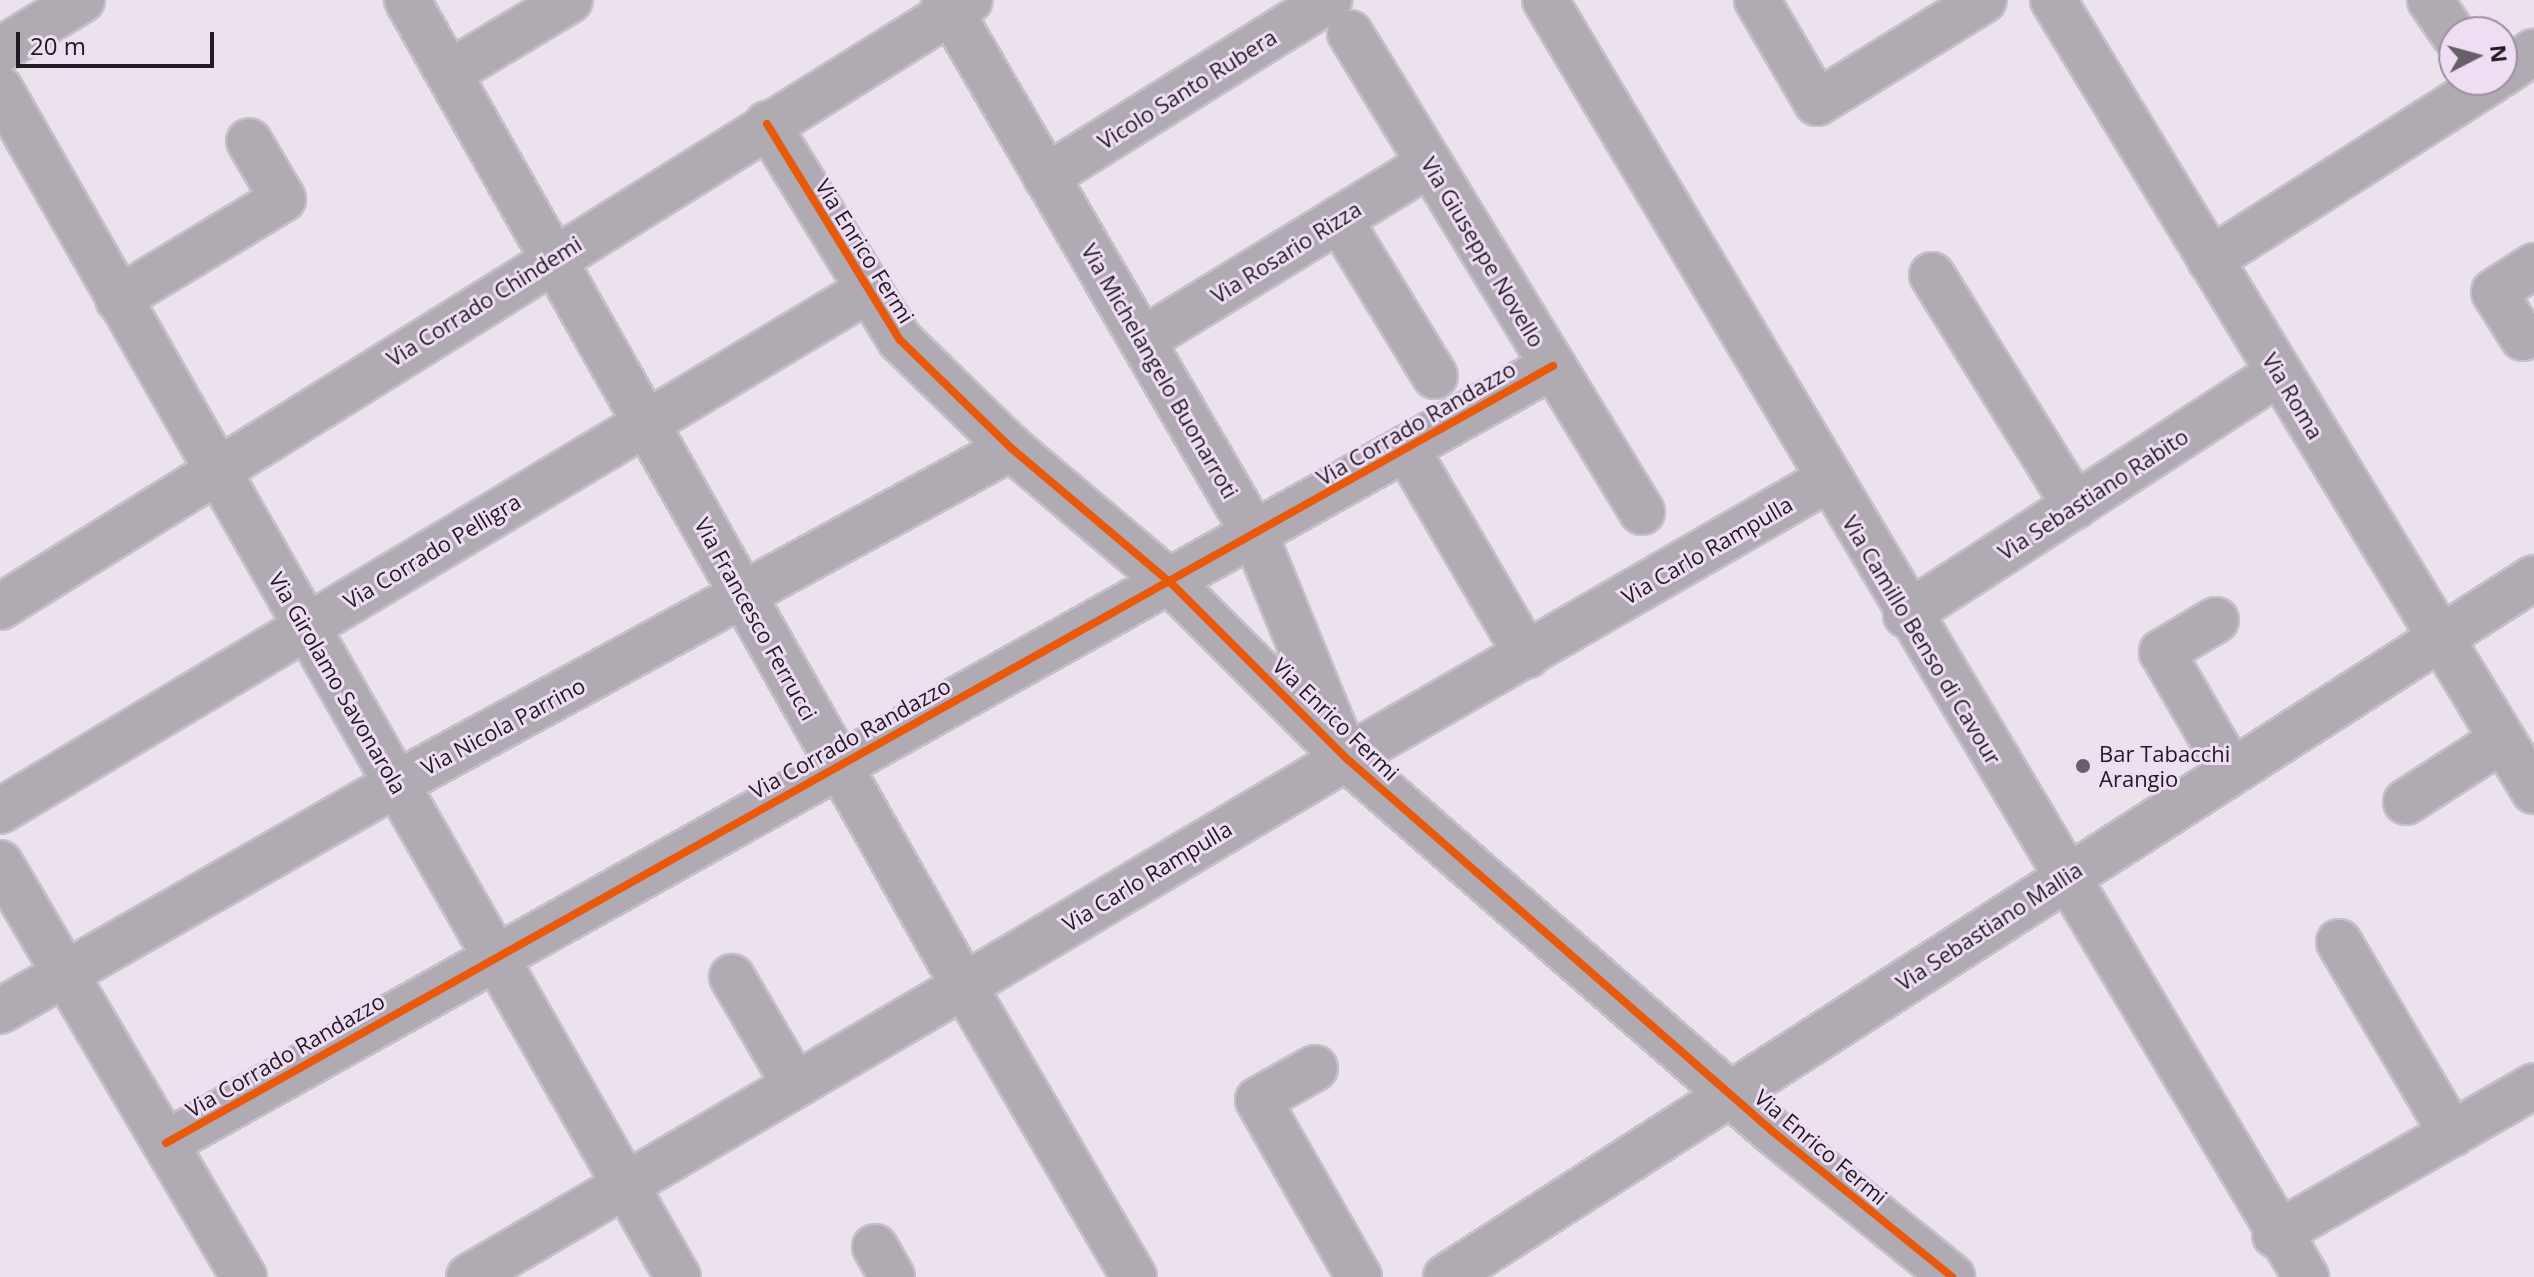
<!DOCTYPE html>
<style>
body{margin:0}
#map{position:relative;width:2534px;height:1277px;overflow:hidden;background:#ebe2ee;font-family:"Open Sans",sans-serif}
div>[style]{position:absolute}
.roads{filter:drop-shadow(2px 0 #c6bfc8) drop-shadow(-2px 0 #c6bfc8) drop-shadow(0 2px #c6bfc8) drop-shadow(0 -2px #c6bfc8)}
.minor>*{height:44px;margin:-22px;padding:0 22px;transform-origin:22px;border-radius:22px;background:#b0aab2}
.tertiary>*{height:44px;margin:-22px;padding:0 22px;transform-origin:22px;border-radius:22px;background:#b0aab2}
.cycleway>*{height:8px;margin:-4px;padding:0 4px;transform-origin:4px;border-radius:4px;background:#e8590c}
.dots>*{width:22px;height:22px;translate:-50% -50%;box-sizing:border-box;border:4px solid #eeddf3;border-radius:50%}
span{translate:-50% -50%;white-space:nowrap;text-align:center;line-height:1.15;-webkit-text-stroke:6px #eeddf3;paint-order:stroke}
.street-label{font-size:22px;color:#201a21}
.poi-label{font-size:22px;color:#201a21}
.left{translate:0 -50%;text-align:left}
.north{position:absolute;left:2438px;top:16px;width:80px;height:80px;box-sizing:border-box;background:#eeddf3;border:2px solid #9c8f9f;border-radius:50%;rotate:84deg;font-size:22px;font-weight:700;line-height:32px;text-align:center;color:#201a21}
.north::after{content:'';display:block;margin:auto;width:28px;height:36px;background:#676069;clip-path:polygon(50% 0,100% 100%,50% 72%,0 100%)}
.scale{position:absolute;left:16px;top:32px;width:198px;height:36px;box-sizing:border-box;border:4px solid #201a21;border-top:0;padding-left:10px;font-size:24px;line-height:28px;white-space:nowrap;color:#201a21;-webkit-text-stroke:6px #eeddf3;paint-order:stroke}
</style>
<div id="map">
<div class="roads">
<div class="minor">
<i style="left:944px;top:0;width:619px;rotate:59.83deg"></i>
<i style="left:1255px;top:535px;width:222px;rotate:67.8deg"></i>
<i style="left:1757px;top:0;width:119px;rotate:59.8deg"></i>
<i style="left:1817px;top:103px;width:196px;rotate:-31.7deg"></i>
<i style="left:2053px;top:0;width:926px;rotate:58.7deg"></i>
<i style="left:2430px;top:0;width:42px;rotate:55.6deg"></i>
<i style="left:1350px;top:33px;width:561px;rotate:58.63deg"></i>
<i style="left:449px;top:73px;width:141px;rotate:-31.1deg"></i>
<i style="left:2502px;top:74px;width:39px;rotate:-35deg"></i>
<i style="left:0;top:89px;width:1368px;rotate:60.29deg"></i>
<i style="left:767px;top:124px;width:254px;rotate:58.4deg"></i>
<i style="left:900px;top:340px;width:155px;rotate:44.2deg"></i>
<i style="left:1011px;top:448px;width:209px;rotate:40.2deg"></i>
<i style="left:1171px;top:583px;width:247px;rotate:45deg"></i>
<i style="left:1046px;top:177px;width:334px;rotate:-32deg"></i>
<i style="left:1339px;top:219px;width:184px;rotate:58.6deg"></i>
<i style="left:2210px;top:260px;width:335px;rotate:-32.5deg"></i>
<i style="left:1932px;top:275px;width:272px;rotate:58.2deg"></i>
<i style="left:118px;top:299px;width:193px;rotate:-31.2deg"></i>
<i style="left:283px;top:199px;width:67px;rotate:-120.4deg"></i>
<i style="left:2523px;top:338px;width:54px;rotate:-122.2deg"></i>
<i style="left:2494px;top:292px;width:48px;rotate:-33deg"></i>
<i style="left:1143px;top:340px;width:336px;rotate:-31.6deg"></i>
<i style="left:1407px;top:450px;width:238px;rotate:59.7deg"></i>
<i style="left:0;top:607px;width:1144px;rotate:-32.04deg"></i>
<i style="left:1906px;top:615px;width:445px;rotate:-33deg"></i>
<i style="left:2216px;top:620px;width:63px;rotate:149.3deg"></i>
<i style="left:2162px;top:652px;width:138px;rotate:59.9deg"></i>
<i style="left:1346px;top:758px;width:556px;rotate:-30.03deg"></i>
<i style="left:2406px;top:802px;width:114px;rotate:-32.9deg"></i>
<i style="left:0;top:811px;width:1009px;rotate:-30.96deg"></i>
<i style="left:0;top:863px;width:481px;rotate:59.5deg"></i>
<i style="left:2339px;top:942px;width:223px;rotate:59.5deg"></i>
<i style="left:732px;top:977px;width:125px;rotate:59.7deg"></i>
<i style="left:0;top:1011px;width:456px;rotate:-29.8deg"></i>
<i style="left:396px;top:784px;width:701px;rotate:-28.65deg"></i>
<i style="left:1315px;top:1068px;width:65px;rotate:150.7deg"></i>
<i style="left:1258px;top:1100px;width:204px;rotate:60.3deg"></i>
<i style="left:166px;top:1143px;width:1590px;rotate:-29.26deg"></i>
<i style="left:2275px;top:1235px;width:299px;rotate:-29.9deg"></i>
<i style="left:875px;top:1247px;width:34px;rotate:60deg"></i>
<i style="left:469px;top:1277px;width:574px;rotate:-30.45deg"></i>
<i style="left:964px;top:986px;width:337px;rotate:59.7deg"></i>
<i style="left:1446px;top:1277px;width:1293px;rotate:-32.72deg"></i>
</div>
<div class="tertiary">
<i style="left:407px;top:0;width:1132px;rotate:60.54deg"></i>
<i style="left:964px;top:986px;width:445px;rotate:-30.8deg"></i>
<i style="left:1346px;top:758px;width:566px;rotate:41.2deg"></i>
<i style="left:1772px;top:1131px;width:232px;rotate:39deg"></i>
<i style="left:1545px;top:0;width:1487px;rotate:59.21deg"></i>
<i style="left:0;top:50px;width:96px;rotate:-31.4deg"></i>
</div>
</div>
<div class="cycleway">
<i style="left:767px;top:124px;width:254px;rotate:58.4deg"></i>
<i style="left:900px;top:340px;width:155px;rotate:44.2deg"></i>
<i style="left:1011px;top:448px;width:209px;rotate:40.2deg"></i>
<i style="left:1171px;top:583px;width:247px;rotate:45deg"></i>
<i style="left:1346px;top:758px;width:566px;rotate:41.2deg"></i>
<i style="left:1772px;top:1131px;width:232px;rotate:39deg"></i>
<i style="left:166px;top:1143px;width:1590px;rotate:-29.26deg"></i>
</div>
<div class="dots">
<i style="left:2083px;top:766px;background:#676069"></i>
</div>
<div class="street-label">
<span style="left:1187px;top:89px;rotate:-32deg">Vicolo Santo Rubera</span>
<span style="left:865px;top:251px;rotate:58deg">Via Enrico Fermi</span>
<span style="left:1286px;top:252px;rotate:-32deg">Via Rosario Rizza</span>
<span style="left:1483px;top:252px;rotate:59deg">Via Giuseppe Novello</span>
<span style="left:484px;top:301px;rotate:-32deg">Via Corrado Chindemi</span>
<span style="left:1160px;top:371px;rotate:60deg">Via Michelangelo Buonarroti</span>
<span style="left:2293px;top:396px;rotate:59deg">Via Roma</span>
<span style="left:1416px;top:423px;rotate:-30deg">Via Corrado Randazzo</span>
<span style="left:2093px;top:494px;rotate:-33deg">Via Sebastiano Rabito</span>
<span style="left:1707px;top:550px;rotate:-30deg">Via Carlo Rampulla</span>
<span style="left:432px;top:551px;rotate:-31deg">Via Corrado Pelligra</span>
<span style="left:756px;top:619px;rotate:61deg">Via Francesco Ferrucci</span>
<span style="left:1922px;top:640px;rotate:59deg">Via Camillo Benso di Cavour</span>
<span style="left:338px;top:683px;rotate:60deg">Via Girolamo Savonarola</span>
<span style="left:1336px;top:719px;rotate:44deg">Via Enrico Fermi</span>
<span style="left:503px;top:726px;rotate:-28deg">Via Nicola Parrino</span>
<span style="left:850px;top:738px;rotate:-29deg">Via Corrado Randazzo</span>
<span style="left:1147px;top:876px;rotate:-31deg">Via Carlo Rampulla</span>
<span style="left:1989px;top:926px;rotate:-33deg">Via Sebastiano Mallia</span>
<span style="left:285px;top:1055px;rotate:-30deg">Via Corrado Randazzo</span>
<span style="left:1821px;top:1147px;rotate:40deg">Via Enrico Fermi</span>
</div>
<div class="poi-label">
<span class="left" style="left:2099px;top:766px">Bar Tabacchi<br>Arangio</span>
</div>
<div class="north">N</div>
<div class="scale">20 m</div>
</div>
